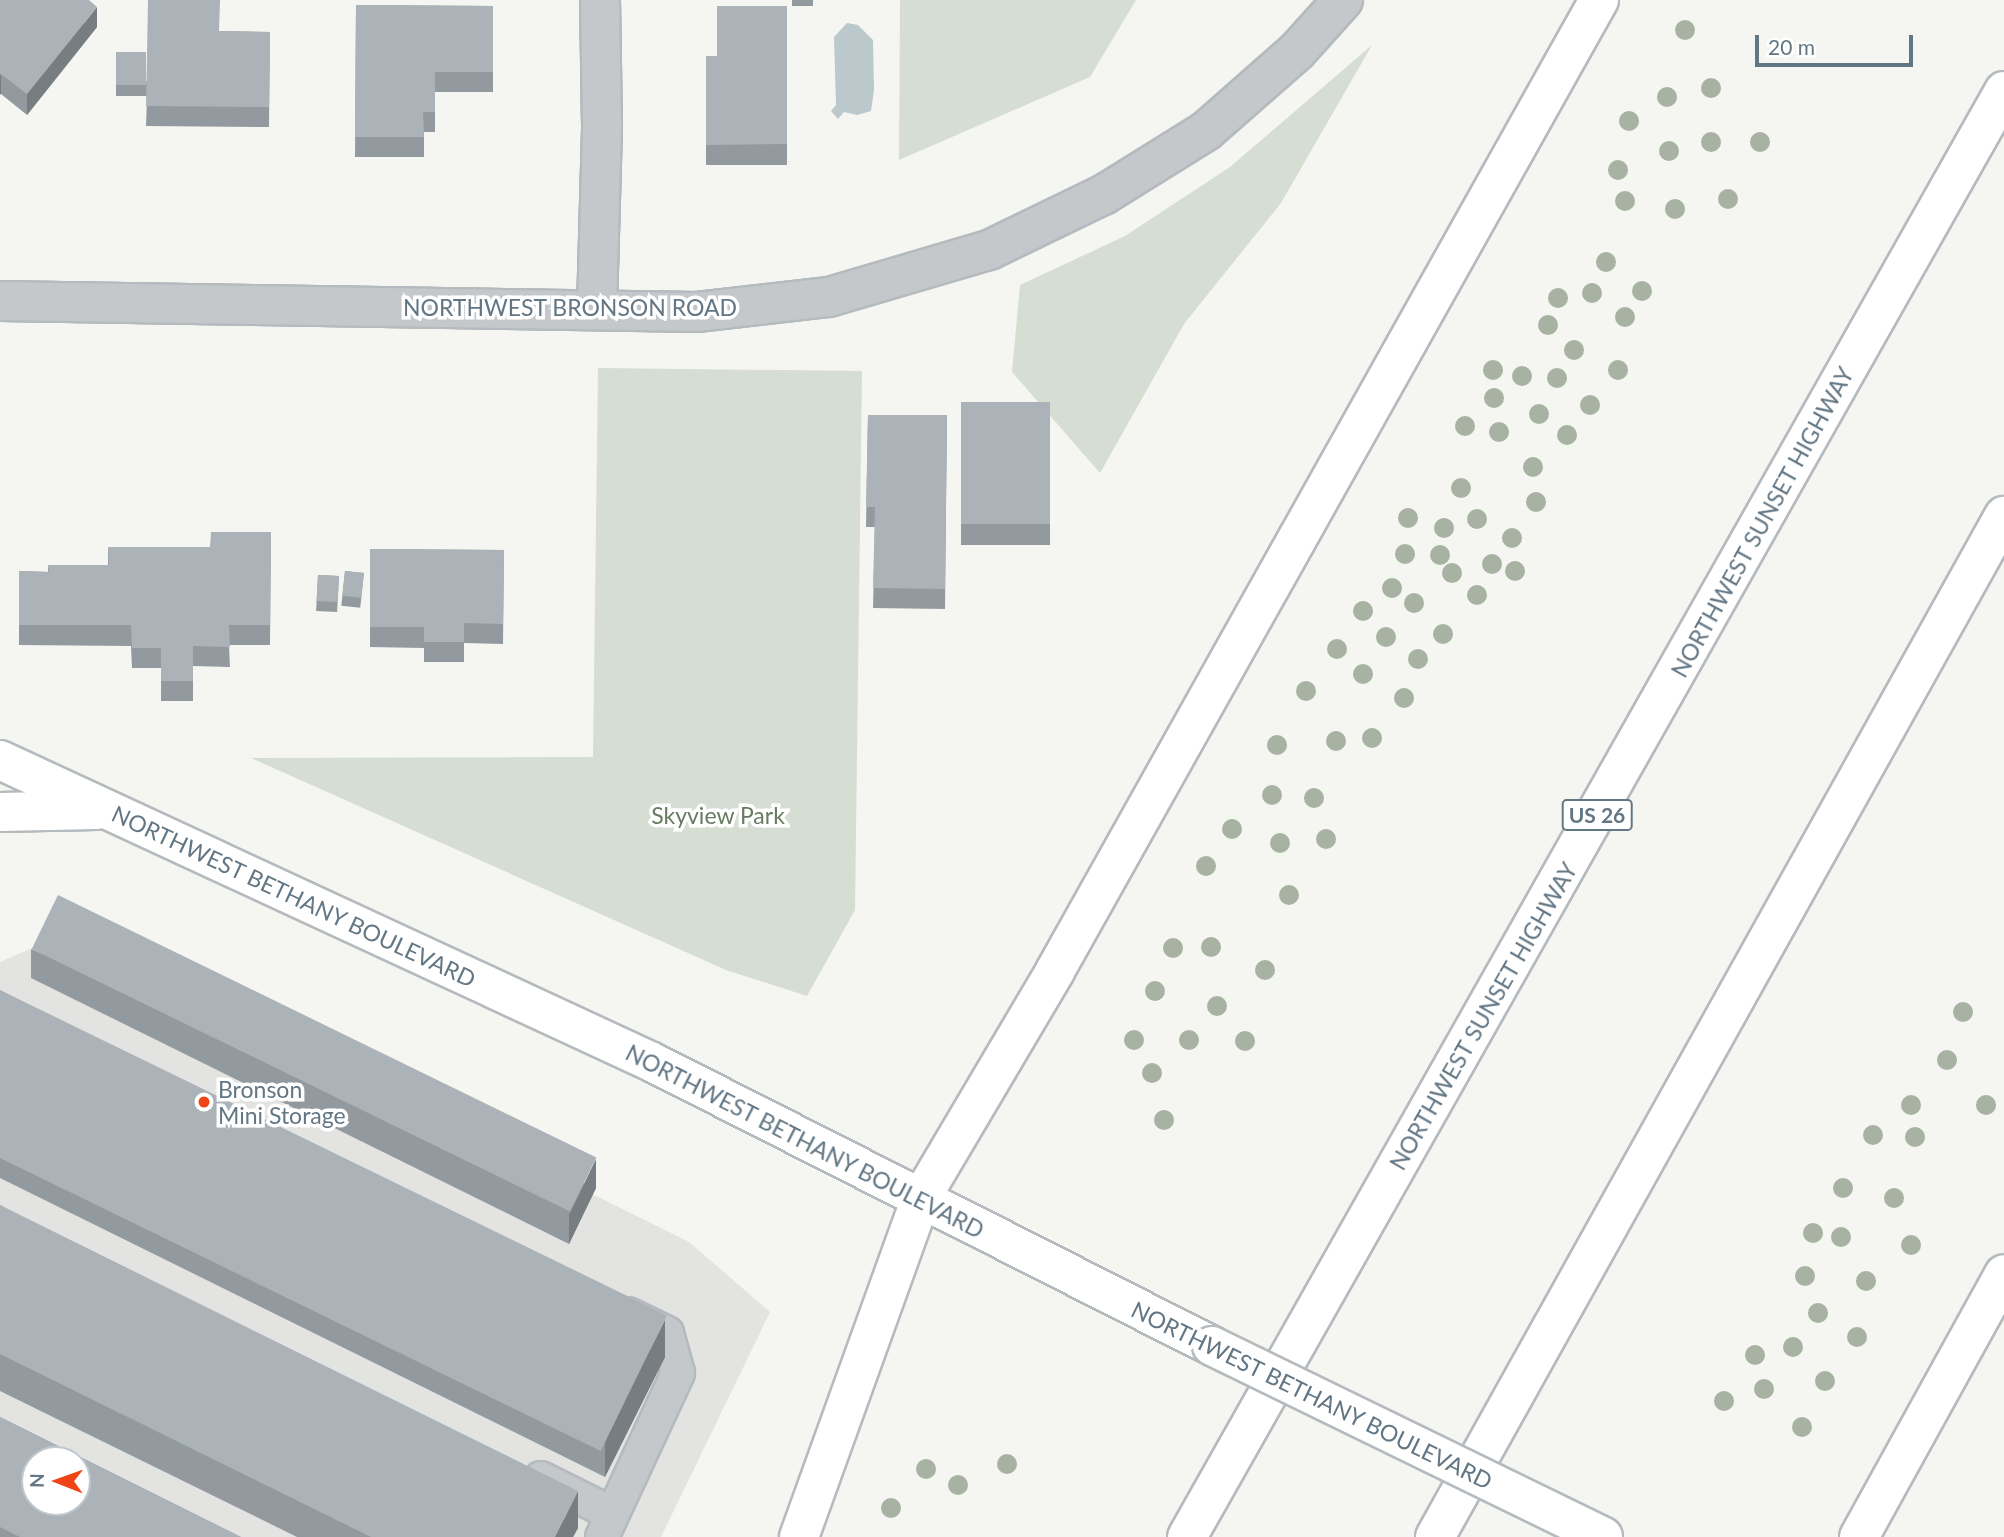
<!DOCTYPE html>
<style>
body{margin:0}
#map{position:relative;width:2004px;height:1537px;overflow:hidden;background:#f5f5f1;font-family:Lato,sans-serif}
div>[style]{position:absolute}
.built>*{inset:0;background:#e3e4e2}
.green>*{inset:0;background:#d6ddd2}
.water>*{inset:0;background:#bbc8cc}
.roads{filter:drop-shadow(2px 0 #b4babe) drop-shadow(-2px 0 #b4babe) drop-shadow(0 2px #b4babe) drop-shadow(0 -2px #b4babe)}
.service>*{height:32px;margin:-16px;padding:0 16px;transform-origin:16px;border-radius:16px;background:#c4c8cb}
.minor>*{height:38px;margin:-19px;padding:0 19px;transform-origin:19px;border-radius:19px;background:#c4c8cb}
.secondary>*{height:38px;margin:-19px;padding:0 19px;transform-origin:19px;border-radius:19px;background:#fff}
.motorway>*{height:38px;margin:-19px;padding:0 19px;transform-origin:19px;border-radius:19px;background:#fff}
.bridges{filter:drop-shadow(2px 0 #b4babe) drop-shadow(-2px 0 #b4babe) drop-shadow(0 2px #b4babe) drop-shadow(0 -2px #b4babe)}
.secondary-bridge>*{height:38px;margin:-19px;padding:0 19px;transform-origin:19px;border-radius:19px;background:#fff}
.trees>*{width:20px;height:20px;margin:-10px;border-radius:50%;background:#a7b2a2}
.wall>*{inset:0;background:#939a9f;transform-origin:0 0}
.shaded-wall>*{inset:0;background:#787d82;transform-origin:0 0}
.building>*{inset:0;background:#abb3b9;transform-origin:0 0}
.dots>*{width:19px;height:19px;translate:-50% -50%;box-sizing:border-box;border:4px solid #fff;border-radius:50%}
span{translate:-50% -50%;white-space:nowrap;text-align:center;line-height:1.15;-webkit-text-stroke:7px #fff;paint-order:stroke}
.shield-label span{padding:2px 5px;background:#fff;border:2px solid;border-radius:5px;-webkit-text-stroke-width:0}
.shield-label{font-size:21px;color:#627684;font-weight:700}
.street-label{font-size:23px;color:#627684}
.park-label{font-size:23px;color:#677b61}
.poi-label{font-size:23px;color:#627684}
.left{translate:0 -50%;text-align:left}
.north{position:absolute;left:21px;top:1446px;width:70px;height:70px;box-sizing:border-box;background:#fff;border:2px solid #c0c8ce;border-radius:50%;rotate:271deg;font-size:19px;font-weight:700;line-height:28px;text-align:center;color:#627684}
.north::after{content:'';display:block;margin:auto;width:24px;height:32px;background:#f04316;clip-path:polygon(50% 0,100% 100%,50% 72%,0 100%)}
.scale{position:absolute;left:1755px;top:35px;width:158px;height:32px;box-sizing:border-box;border:4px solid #627684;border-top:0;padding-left:9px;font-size:21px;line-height:24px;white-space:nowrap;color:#627684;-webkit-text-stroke:5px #fff;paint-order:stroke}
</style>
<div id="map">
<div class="built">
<i style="clip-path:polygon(evenodd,67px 933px,689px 1242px,770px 1312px,661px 1537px,0 1537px,0 962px,67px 933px,35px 1460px,77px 1460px,77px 1502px,35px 1502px,35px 1460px)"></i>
</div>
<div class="green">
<i style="clip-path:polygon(900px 0,1136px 0,1090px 77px,899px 160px)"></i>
<i style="clip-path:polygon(1372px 45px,1281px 203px,1184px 324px,1100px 473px,1012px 372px,1020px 285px,1125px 236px,1230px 167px)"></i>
<i style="clip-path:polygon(598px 368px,862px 371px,855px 910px,807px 996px,726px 970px,251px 758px,593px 757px)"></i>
</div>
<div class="water">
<i style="clip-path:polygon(847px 23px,858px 25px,873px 40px,874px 90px,871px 111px,857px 115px,844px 112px,838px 119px,831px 111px,836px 105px,834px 37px)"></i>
</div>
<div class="roads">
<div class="service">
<i style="left:541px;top:1478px;width:80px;rotate:26.6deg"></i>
<i style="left:602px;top:1537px;width:181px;rotate:-65.1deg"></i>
<i style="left:678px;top:1373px;width:41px;rotate:-105.4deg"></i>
<i style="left:667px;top:1333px;width:43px;rotate:-154deg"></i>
</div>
<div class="minor">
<i style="left:0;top:301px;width:697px;rotate:0.9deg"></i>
<i style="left:697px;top:312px;width:133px;rotate:-6.5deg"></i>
<i style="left:829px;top:297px;width:167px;rotate:-16.4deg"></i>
<i style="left:989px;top:250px;width:127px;rotate:-25.8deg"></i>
<i style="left:1103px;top:195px;width:121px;rotate:-31.9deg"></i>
<i style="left:1206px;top:131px;width:121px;rotate:-41.3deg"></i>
<i style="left:1297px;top:51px;width:69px;rotate:-48deg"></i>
<i style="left:597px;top:308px;width:182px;rotate:-88.4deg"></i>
<i style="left:602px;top:126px;width:126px;rotate:-90.9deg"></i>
</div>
<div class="secondary">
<i style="left:0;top:760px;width:719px;rotate:24.85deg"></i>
<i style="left:652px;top:1062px;width:628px;rotate:26.89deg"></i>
<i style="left:0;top:812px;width:96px;rotate:-1.2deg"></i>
</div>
<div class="motorway">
<i style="left:799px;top:1537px;width:360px;rotate:-70.2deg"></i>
<i style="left:921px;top:1198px;width:264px;rotate:-59.4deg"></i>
<i style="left:1055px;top:971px;width:1113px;rotate:-60.74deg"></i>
<i style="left:1187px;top:1537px;width:1661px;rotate:-60.53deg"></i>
<i style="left:1435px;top:1537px;width:1169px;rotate:-60.87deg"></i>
<i style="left:1859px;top:1537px;width:300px;rotate:-61.1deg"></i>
</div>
</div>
<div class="bridges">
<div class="secondary-bridge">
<i style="left:1212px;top:1346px;width:435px;rotate:26deg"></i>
</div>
</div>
<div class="trees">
<i style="left:1685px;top:30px"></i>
<i style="left:1711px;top:88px"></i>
<i style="left:1667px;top:97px"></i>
<i style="left:1629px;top:121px"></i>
<i style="left:1711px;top:142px"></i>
<i style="left:1760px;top:142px"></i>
<i style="left:1669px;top:151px"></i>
<i style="left:1618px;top:170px"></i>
<i style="left:1728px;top:199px"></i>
<i style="left:1625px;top:201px"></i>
<i style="left:1675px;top:209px"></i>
<i style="left:1606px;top:262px"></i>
<i style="left:1642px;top:291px"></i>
<i style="left:1592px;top:293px"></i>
<i style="left:1558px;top:298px"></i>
<i style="left:1625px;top:317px"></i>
<i style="left:1548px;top:325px"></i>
<i style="left:1574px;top:350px"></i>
<i style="left:1493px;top:370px"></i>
<i style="left:1618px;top:370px"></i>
<i style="left:1522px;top:376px"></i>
<i style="left:1557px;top:378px"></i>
<i style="left:1494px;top:398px"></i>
<i style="left:1590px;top:405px"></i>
<i style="left:1539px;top:414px"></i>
<i style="left:1465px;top:426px"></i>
<i style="left:1499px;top:432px"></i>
<i style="left:1567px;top:435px"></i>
<i style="left:1533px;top:467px"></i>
<i style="left:1461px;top:488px"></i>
<i style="left:1536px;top:502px"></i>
<i style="left:1408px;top:518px"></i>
<i style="left:1477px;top:519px"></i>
<i style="left:1444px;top:528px"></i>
<i style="left:1512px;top:538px"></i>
<i style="left:1405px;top:554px"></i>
<i style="left:1440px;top:555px"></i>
<i style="left:1492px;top:564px"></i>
<i style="left:1515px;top:571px"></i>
<i style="left:1452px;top:573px"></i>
<i style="left:1392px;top:588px"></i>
<i style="left:1477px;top:595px"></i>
<i style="left:1414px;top:603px"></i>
<i style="left:1363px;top:611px"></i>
<i style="left:1443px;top:634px"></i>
<i style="left:1386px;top:637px"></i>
<i style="left:1337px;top:649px"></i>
<i style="left:1418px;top:659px"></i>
<i style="left:1363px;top:674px"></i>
<i style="left:1306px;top:691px"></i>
<i style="left:1404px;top:698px"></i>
<i style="left:1372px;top:738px"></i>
<i style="left:1336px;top:741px"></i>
<i style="left:1277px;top:745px"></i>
<i style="left:1272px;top:795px"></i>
<i style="left:1314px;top:798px"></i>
<i style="left:1232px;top:829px"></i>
<i style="left:1326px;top:839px"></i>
<i style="left:1280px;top:843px"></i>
<i style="left:1206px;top:866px"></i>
<i style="left:1289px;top:895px"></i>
<i style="left:1211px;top:947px"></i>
<i style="left:1173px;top:948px"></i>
<i style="left:1265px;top:970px"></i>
<i style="left:1155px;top:991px"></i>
<i style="left:1217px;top:1006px"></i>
<i style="left:1963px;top:1012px"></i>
<i style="left:1134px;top:1040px"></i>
<i style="left:1189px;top:1040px"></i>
<i style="left:1245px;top:1041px"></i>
<i style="left:1947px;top:1060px"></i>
<i style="left:1152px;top:1073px"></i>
<i style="left:1911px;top:1105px"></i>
<i style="left:1986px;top:1105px"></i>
<i style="left:1164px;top:1120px"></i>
<i style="left:1873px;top:1135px"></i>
<i style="left:1915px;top:1137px"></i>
<i style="left:1843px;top:1188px"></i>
<i style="left:1894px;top:1198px"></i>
<i style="left:1813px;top:1233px"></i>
<i style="left:1841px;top:1237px"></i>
<i style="left:1911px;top:1245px"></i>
<i style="left:1805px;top:1276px"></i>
<i style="left:1866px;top:1281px"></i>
<i style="left:1818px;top:1313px"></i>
<i style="left:1857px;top:1337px"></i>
<i style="left:1793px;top:1347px"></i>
<i style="left:1755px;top:1355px"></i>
<i style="left:1825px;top:1381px"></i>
<i style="left:1764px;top:1389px"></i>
<i style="left:1724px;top:1401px"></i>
<i style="left:1802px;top:1427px"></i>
<i style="left:1007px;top:1464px"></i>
<i style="left:926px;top:1469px"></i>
<i style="left:958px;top:1485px"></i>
<i style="left:891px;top:1508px"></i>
</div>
<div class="wall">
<i style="clip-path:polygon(0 0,97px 27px,27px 115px,1px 94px,0 95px)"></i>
<i style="left:792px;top:0;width:21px;height:6px"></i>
<i style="clip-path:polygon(356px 5px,493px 6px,493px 92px,435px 92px,435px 132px,424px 132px,424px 157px,355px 157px)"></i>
<i style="clip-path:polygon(787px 6px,787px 165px,706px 165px,706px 56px,717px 56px)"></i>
<i style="clip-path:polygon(220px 31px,270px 32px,269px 127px,146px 126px,147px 96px,116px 96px,116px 52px,147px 82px)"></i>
<i style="left:961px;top:402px;width:89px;height:143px"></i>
<i style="clip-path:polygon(868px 415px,947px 415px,945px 609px,873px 608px,875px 527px,866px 527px)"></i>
<i style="clip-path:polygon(271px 532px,270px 645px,229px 645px,230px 667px,193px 666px,193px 701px,161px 701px,161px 668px,132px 668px,131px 646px,19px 645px,19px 571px,48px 572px,48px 565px,108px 565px,108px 547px,210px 547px)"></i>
<i style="clip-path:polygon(370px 549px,504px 550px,503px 644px,464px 643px,464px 662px,424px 662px,424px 648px,370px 647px)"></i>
<i style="left:345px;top:571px;width:19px;height:35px;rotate:6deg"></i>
<i style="left:318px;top:575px;width:21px;height:36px;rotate:3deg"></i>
<i style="clip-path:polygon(31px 949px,596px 1188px,569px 1244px,31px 978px)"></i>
<i style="clip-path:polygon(0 990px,665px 1357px,605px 1477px,0 1178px)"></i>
<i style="clip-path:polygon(0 1205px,578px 1528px,573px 1537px,297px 1537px,0 1391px)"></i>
<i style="clip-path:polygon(0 1417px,241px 1537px,0 1537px)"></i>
</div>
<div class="shaded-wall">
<i style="clip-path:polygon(97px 7px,97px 27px,27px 115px,27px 94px)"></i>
<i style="left:1px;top:74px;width:20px;height:1px;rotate:90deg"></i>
<i style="clip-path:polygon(596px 1159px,596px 1188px,569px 1244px,569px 1215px)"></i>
<i style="clip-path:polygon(665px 1320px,665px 1357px,605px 1477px,605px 1440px)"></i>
<i style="clip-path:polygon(578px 1491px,578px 1528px,573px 1537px,555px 1537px)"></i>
</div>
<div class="building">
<i style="clip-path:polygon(0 0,89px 0,97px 7px,27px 94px,1px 74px,0 75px)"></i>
<i style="clip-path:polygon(148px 0,220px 0,219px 31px,270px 32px,269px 107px,146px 106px)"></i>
<i style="clip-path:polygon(356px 5px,493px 6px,493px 72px,435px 72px,435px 112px,423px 112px,424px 137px,355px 137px)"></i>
<i style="clip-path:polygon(717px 6px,787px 6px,787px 144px,706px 145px,706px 56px,717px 56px)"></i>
<i style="left:116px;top:52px;width:30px;height:33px"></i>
<i style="left:961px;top:402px;width:89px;height:122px"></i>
<i style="clip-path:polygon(868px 415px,947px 415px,945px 589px,873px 588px,875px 507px,866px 507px)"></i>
<i style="clip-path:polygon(211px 532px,271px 532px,270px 625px,229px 625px,230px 647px,193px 646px,193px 681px,161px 681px,161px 648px,132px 648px,131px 625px,19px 625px,19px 571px,49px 572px,48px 565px,109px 565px,108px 547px,210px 547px)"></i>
<i style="clip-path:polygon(370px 549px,504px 550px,503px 624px,464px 623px,464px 642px,424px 642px,424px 627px,370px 627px)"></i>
<i style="left:345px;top:571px;width:19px;height:25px;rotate:6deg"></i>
<i style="left:318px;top:575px;width:21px;height:26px;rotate:3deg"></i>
<i style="left:58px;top:895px;width:599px;height:60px;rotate:26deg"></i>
<i style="left:0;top:990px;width:742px;height:151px;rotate:26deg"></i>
<i style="clip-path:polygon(0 1205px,578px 1491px,555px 1537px,371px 1537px,0 1354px)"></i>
<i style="clip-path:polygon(evenodd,0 1417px,241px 1537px,20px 1537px,0 1527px,0 1417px,35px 1460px,77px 1460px,77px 1502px,35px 1502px,35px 1460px)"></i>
</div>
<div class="dots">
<i style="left:204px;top:1102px;background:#f04316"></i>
</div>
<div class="shield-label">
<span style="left:1597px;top:815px">US 26</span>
</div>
<div class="street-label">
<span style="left:570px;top:307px">NORTHWEST BRONSON ROAD</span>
<span style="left:1762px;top:522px;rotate:-61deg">NORTHWEST SUNSET HIGHWAY</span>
<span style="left:294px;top:896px;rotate:25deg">NORTHWEST BETHANY BOULEVARD</span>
<span style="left:1483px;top:1016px;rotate:-60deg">NORTHWEST SUNSET HIGHWAY</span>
<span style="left:805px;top:1141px;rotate:27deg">NORTHWEST BETHANY BOULEVARD</span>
<span style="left:1312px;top:1395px;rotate:26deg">NORTHWEST BETHANY BOULEVARD</span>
</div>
<div class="park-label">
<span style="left:718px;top:815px">Skyview Park</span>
</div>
<div class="poi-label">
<span class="left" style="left:218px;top:1102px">Bronson<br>Mini Storage</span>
</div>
<div class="north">N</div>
<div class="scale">20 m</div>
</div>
